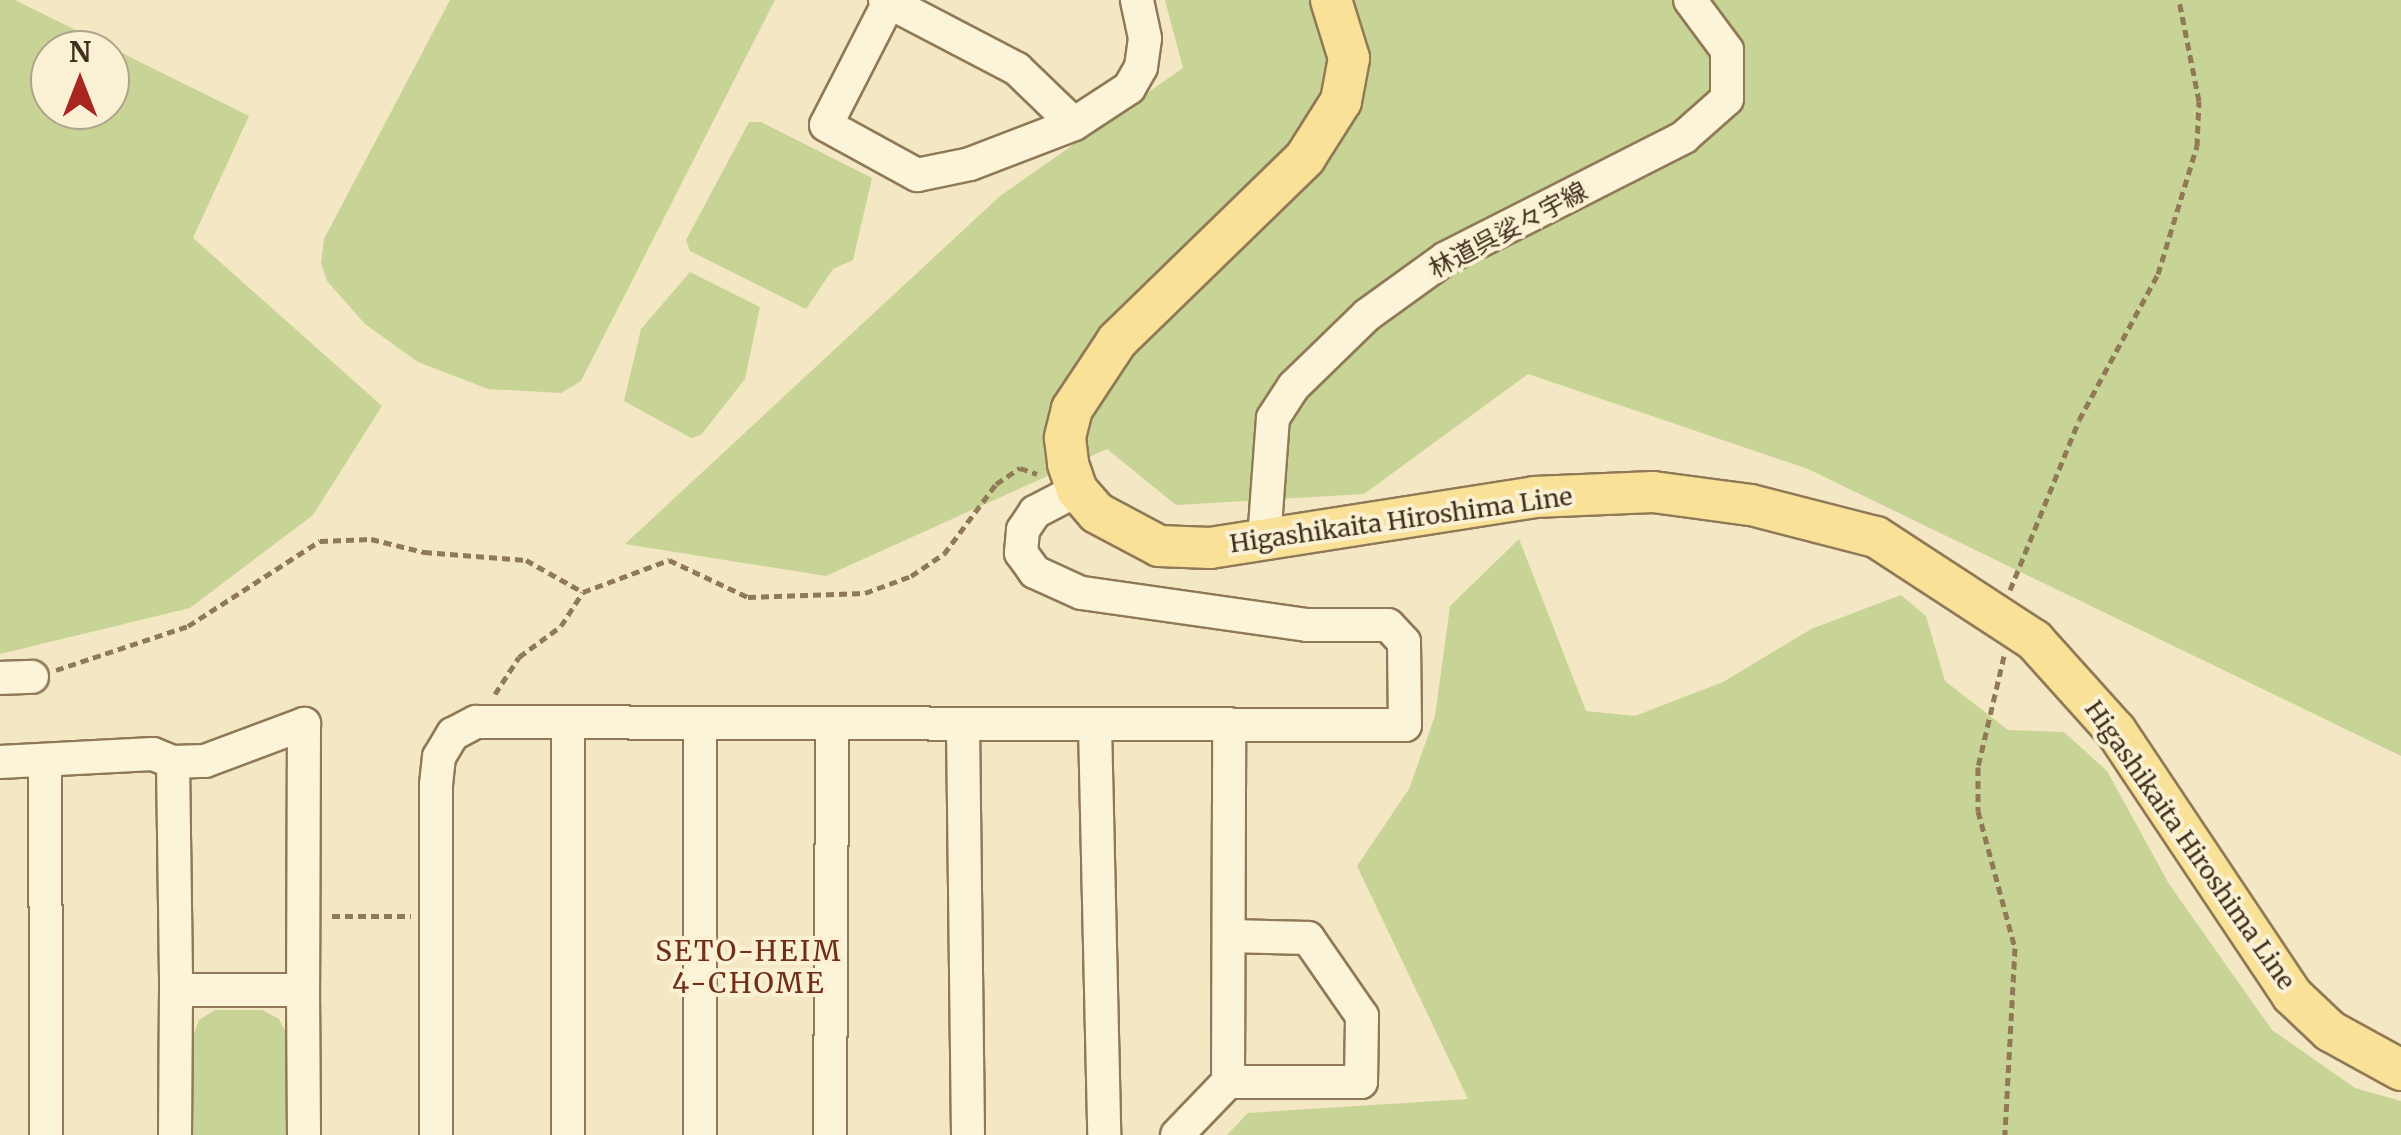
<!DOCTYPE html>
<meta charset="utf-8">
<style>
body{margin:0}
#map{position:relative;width:2401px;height:1135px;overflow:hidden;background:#f3e8c3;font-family:Merriweather,"Noto Sans JP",serif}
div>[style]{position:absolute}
.green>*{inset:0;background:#c8d396}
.path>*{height:5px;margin-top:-2.5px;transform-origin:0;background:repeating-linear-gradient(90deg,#907957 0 8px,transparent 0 13px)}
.roads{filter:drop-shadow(2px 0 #907957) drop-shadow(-2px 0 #907957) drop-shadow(0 2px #907957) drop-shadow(0 -2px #907957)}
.minor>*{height:32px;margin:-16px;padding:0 16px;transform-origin:16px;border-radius:16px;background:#fcf4d8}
.major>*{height:40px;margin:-20px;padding:0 20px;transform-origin:20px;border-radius:20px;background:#fae198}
span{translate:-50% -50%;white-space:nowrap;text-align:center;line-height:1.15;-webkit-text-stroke:8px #faf1d4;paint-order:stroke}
.street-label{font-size:25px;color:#3f2f1d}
.neighbourhood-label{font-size:28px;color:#702f17;letter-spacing:2.5px}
.north{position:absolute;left:30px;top:30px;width:100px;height:100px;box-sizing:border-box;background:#faf1d4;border:2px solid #afa38b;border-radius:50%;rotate:0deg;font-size:28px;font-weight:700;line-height:40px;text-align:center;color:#3f2f1d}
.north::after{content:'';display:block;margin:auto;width:35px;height:45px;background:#a72720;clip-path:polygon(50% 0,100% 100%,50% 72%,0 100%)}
</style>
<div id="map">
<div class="green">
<i style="clip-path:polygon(evenodd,0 0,15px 0,249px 116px,193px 238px,382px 406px,313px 515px,190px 608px,0 654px,0 0,50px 50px,110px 50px,110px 110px,50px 110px,50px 50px)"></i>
<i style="clip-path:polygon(450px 0,775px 0,581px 381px,561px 393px,488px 389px,418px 362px,365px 324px,327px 281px,321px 263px,324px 239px)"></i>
<i style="clip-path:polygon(1165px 0,2401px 0,2401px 756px,1808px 469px,1528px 374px,1364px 494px,1176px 505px,1107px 449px,826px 576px,625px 544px,1000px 196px,1183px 68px)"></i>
<i style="clip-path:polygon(749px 122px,761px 122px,872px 178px,853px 260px,833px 269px,806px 309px,690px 251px,686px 240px)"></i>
<i style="clip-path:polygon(690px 272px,760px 307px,745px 379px,701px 435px,691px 438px,624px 401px,641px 329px)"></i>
<i style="clip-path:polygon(1519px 539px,1586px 711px,1635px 716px,1723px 682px,1811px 629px,1901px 595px,1926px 616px,1945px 681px,2008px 730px,2064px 732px,2107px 771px,2169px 884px,2272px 1030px,2355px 1088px,2401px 1101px,2401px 1135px,1227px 1135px,1248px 1113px,1468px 1099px,1357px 866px,1409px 789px,1435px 716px,1450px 606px)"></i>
<i style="clip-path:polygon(215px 1010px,262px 1010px,279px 1019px,291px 1042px,291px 1135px,191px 1135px,189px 1048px,199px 1020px)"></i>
</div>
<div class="path">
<i style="left:2010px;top:590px;width:183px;rotate:-67.9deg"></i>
<i style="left:2079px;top:420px;width:166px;rotate:-61.6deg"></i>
<i style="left:2158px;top:274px;width:134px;rotate:-73.1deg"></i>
<i style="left:2197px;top:146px;width:45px;rotate:-87.5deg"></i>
<i style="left:2199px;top:101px;width:103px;rotate:-101.2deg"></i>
<i style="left:2004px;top:656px;width:114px;rotate:103.2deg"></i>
<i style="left:1978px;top:767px;width:44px;rotate:90deg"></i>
<i style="left:1978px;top:811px;width:142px;rotate:74.9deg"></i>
<i style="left:2015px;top:948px;width:187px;rotate:93.1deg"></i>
<i style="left:56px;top:670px;width:139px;rotate:-18.4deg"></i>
<i style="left:188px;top:626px;width:157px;rotate:-32.8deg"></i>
<i style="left:320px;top:541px;width:51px;rotate:-2.2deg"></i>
<i style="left:371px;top:539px;width:55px;rotate:13.8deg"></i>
<i style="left:424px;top:552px;width:102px;rotate:4.5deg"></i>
<i style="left:526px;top:560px;width:65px;rotate:29.3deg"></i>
<i style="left:583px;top:592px;width:92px;rotate:-20.4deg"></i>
<i style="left:669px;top:560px;width:87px;rotate:25.1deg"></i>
<i style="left:748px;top:597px;width:117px;rotate:-2deg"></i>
<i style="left:865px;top:593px;width:49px;rotate:-20.3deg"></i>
<i style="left:911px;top:576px;width:40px;rotate:-34deg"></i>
<i style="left:944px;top:554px;width:87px;rotate:-53.4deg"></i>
<i style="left:996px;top:484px;width:29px;rotate:-34deg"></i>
<i style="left:1020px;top:468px;width:18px;rotate:19deg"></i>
<i style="left:495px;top:694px;width:44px;rotate:-57deg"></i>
<i style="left:519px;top:657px;width:52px;rotate:-36.4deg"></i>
<i style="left:561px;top:626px;width:40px;rotate:-57.1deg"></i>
<i style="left:332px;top:916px;width:79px"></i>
</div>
<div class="roads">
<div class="minor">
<i style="left:885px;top:0;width:149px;rotate:27.6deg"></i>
<i style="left:1017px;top:69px;width:79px;rotate:44deg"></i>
<i style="left:889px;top:2px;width:138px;rotate:117.1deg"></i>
<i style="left:826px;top:125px;width:104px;rotate:28.8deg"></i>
<i style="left:917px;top:175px;width:54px;rotate:-11.7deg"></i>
<i style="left:970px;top:164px;width:111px;rotate:-21deg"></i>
<i style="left:1074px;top:124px;width:66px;rotate:-33.2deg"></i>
<i style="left:1129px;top:88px;width:24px;rotate:-60deg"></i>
<i style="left:1141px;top:67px;width:29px;rotate:-82deg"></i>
<i style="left:1145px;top:38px;width:39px;rotate:-102deg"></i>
<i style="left:1264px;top:540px;width:122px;rotate:-85.8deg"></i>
<i style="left:1273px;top:418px;width:38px;rotate:-57deg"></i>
<i style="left:1294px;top:386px;width:102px;rotate:-44.2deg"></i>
<i style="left:1367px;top:315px;width:97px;rotate:-35.8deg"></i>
<i style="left:1446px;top:258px;width:267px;rotate:-26.9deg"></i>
<i style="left:1684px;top:137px;width:57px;rotate:-41.5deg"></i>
<i style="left:1727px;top:99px;width:49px;rotate:-90deg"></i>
<i style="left:1727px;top:50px;width:62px;rotate:-126.5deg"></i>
<i style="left:0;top:678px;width:32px;rotate:-2deg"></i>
<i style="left:568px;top:722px;width:413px;rotate:90deg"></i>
<i style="left:700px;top:725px;width:410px;rotate:90deg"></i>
<i style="left:963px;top:725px;width:410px;rotate:89.3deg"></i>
<i style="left:1095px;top:725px;width:410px;rotate:88.7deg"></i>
<i style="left:45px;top:761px;width:374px;rotate:89.8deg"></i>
<i style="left:0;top:762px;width:153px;rotate:-3deg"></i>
<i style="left:153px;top:754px;width:22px;rotate:22deg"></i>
<i style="left:173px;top:762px;width:32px;rotate:-2deg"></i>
<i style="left:205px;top:761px;width:106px;rotate:-20.5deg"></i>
<i style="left:304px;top:724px;width:266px;rotate:90.2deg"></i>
<i style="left:173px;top:762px;width:228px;rotate:89.2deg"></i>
<i style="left:1228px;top:1082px;width:133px"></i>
<i style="left:1361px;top:1082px;width:66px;rotate:-89.1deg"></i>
<i style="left:1362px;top:1016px;width:95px;rotate:-124.7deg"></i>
<i style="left:1308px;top:938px;width:79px;rotate:-178.5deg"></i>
<i style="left:175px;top:1135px;width:145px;rotate:-89.6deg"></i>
<i style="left:176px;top:990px;width:127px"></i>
<i style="left:303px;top:990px;width:145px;rotate:89.6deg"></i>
<i style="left:436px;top:1135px;width:350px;rotate:-90deg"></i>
<i style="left:436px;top:785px;width:28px;rotate:-84deg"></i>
<i style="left:439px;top:757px;width:27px;rotate:-59deg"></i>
<i style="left:453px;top:734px;width:26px;rotate:-28deg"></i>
<i style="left:476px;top:722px;width:929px;rotate:0.19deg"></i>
<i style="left:1405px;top:725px;width:83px;rotate:-90.7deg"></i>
<i style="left:1404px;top:642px;width:23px;rotate:-133deg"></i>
<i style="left:1388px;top:625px;width:81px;rotate:180deg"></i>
<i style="left:1307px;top:625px;width:228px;rotate:-171.9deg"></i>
<i style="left:1081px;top:593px;width:51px;rotate:-155.5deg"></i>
<i style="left:1035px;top:572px;width:24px;rotate:-126deg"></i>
<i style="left:1021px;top:553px;width:23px;rotate:-85deg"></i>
<i style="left:1023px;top:530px;width:22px;rotate:-56deg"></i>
<i style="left:1035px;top:512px;width:47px;rotate:-27.6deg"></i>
<i style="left:830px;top:1135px;width:412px;rotate:-89.7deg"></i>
<i style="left:1177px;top:1135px;width:74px;rotate:-46.1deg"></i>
<i style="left:1228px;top:1082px;width:358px;rotate:-89.8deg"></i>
</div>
<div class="major">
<i style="left:1331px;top:0;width:61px;rotate:72.8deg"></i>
<i style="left:1349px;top:58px;width:44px;rotate:100.5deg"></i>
<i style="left:1341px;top:101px;width:67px;rotate:122.3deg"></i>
<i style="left:1305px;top:158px;width:262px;rotate:135.8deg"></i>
<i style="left:1117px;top:341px;width:82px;rotate:123.5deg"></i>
<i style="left:1072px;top:409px;width:30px;rotate:104deg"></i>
<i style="left:1065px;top:438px;width:26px;rotate:83deg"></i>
<i style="left:1068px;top:464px;width:28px;rotate:71deg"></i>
<i style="left:1077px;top:490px;width:30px;rotate:49deg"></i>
<i style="left:1097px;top:513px;width:70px;rotate:28deg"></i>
<i style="left:1159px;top:546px;width:51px;rotate:2.2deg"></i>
<i style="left:1210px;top:548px;width:328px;rotate:-8.9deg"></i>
<i style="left:1534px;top:497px;width:119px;rotate:-2.4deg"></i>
<i style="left:1653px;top:492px;width:99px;rotate:7.6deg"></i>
<i style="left:1751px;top:505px;width:129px;rotate:14.4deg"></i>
<i style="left:1876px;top:537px;width:189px;rotate:33.1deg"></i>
<i style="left:2034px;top:640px;width:122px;rotate:48deg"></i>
<i style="left:2116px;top:731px;width:317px;rotate:56.3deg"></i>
<i style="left:2292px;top:995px;width:52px;rotate:43.5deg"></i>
<i style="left:2330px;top:1031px;width:81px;rotate:28.8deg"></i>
</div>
</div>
<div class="street-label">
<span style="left:1508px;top:230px;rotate:-28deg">林道呉娑々宇線</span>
<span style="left:1401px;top:520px;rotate:-8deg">Higashikaita Hiroshima Line</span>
<span style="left:2190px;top:845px;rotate:55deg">Higashikaita Hiroshima Line</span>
</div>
<div class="neighbourhood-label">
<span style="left:749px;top:967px">SETO-HEIM<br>4-CHOME</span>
</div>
<div class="north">N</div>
</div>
